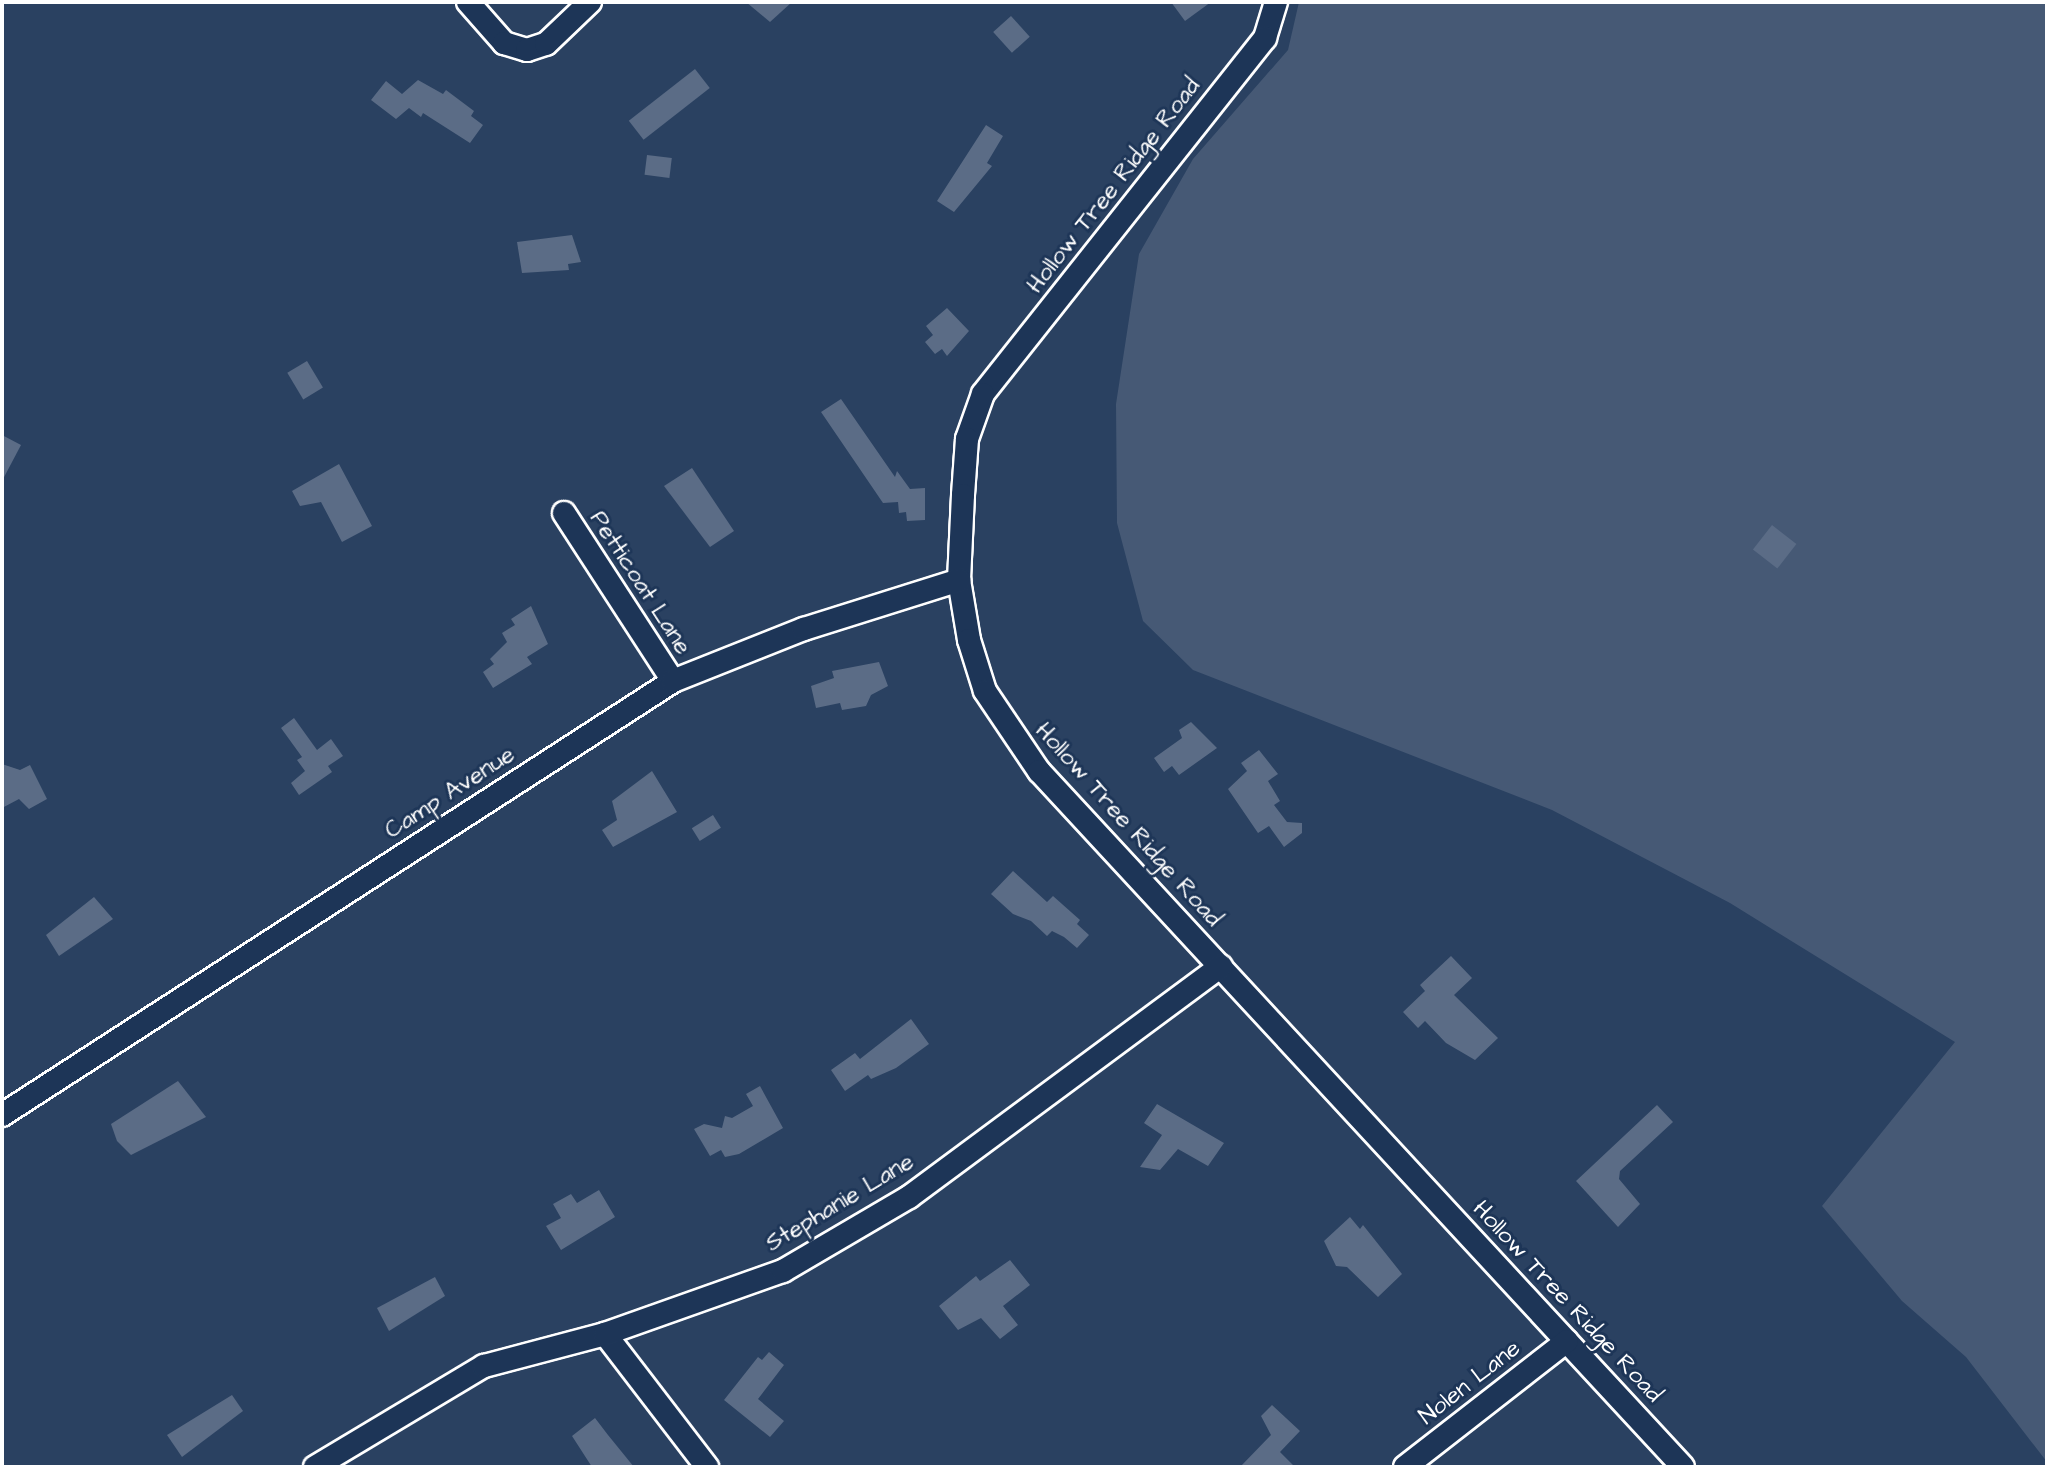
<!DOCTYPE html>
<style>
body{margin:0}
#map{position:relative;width:2049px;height:1469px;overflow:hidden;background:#2a4161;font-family:"Architects Daughter",sans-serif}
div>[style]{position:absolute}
.green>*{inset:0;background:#465975}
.building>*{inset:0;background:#5b6c86;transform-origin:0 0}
.roads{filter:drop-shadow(2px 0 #fff) drop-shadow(-2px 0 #fff) drop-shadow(0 2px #fff) drop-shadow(0 -2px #fff)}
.minor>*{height:22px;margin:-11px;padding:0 11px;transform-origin:11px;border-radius:11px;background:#1d3557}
span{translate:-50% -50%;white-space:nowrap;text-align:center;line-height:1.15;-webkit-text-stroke:6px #1d3557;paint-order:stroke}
.street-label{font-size:24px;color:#fff}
.frame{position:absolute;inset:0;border:4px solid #fff;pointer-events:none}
</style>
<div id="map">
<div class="green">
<i style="clip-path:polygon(1299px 2px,2047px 2px,2047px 1462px,1966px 1357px,1902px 1301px,1822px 1206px,1955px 1042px,1730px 903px,1552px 810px,1193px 670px,1143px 621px,1117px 523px,1116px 404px,1139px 254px,1193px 159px,1288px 50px)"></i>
</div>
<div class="building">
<i style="clip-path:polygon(746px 2px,792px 2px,770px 22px)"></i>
<i style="clip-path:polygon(1171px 2px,1211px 2px,1185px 21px)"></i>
<i style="left:1011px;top:16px;width:28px;height:24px;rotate:48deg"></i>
<i style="left:695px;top:69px;width:24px;height:84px;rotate:52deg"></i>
<i style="clip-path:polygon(418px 80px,443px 94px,446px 90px,474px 111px,471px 116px,483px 125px,470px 143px,423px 113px,421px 117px,409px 108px,396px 119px,371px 100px,386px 81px,402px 94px)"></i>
<i style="clip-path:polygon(986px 125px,1003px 136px,987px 163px,992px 166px,954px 212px,937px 201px)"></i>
<i style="left:647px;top:155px;width:25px;height:20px;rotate:7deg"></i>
<i style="clip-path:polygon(572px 235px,581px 262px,568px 264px,569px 270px,522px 273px,517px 242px)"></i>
<i style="clip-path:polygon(947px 308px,969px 331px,947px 356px,942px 349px,935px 354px,925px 342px,933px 335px,926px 326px)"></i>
<i style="left:307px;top:361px;width:31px;height:23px;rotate:59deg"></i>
<i style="clip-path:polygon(841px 399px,895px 477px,897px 471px,910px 489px,925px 488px,925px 520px,907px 521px,906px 512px,899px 513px,898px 502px,883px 503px,821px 412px)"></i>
<i style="clip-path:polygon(2px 435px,21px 445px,2px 481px)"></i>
<i style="clip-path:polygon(339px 464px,372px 526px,342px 542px,321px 502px,300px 506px,292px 491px)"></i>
<i style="clip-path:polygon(692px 468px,734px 531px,710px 547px,664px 486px)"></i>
<i style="left:1772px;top:525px;width:31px;height:31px;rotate:38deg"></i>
<i style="clip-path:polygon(531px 606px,548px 644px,527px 657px,532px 664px,493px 688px,483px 672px,494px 664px,490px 659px,507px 642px,502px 633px,515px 625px,511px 619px)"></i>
<i style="clip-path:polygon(879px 662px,888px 686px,871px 695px,866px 706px,842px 710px,840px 703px,816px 708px,811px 686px,834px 678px,832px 671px)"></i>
<i style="clip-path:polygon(294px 718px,317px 750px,331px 739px,343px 756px,328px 766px,332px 772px,299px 795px,291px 783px,305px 771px,297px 760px,302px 757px,281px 728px)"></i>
<i style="clip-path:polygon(1191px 722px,1217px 748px,1179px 775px,1172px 766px,1164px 772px,1154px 758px,1182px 738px,1179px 730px)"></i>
<i style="clip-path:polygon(1259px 750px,1278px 774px,1268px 781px,1280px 801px,1274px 805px,1287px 822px,1302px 823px,1302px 833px,1284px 847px,1269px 826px,1258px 833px,1228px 789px,1247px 771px,1241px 763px)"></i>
<i style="clip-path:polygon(2px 764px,20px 770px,30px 765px,47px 799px,29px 809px,19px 799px,2px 808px)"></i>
<i style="clip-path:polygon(652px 771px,677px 812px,613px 847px,602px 830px,617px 820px,612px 801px)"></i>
<i style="left:713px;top:815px;width:15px;height:25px;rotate:58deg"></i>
<i style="clip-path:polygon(1013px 871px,1047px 902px,1053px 896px,1080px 920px,1077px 924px,1089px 935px,1077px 948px,1064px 937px,1052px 931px,1047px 936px,1031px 921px,1013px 914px,991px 894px)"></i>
<i style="clip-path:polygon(94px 897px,113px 919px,59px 956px,46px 935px)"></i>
<i style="clip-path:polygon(1451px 956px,1472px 978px,1454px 995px,1498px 1038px,1475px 1060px,1446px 1043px,1425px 1021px,1418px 1028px,1403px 1012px,1425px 991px,1420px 985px)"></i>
<i style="clip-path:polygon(911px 1019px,929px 1044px,896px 1068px,871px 1079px,868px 1075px,845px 1091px,831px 1070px,855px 1053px,860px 1059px)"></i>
<i style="clip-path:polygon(178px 1081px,206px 1117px,131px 1155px,117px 1141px,111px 1124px)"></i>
<i style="clip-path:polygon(760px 1086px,783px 1128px,739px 1154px,725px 1157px,721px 1150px,710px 1156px,694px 1129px,704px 1124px,722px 1128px,725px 1116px,732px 1118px,753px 1106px,746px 1094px)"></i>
<i style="clip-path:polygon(1157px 1104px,1224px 1143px,1208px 1166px,1178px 1149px,1160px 1170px,1140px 1167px,1162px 1135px,1144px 1123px)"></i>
<i style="clip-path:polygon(1657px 1105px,1673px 1122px,1620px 1171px,1619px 1179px,1640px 1204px,1618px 1227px,1576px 1181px)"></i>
<i style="clip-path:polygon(599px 1190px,615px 1217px,561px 1250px,546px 1226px,561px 1218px,553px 1204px,571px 1194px,577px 1203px)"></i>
<i style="clip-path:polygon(1350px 1217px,1360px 1229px,1363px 1225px,1402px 1274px,1378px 1297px,1347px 1267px,1336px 1266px,1324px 1241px)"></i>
<i style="clip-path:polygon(1010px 1260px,1030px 1285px,1003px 1306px,1018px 1325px,1000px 1339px,981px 1318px,958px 1330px,939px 1306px,976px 1276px,980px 1281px)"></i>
<i style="clip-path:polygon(435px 1277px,445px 1296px,389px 1331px,377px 1308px)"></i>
<i style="clip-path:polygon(769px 1352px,784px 1365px,758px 1399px,784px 1421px,770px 1437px,724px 1400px,758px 1357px,762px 1360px)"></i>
<i style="clip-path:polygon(232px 1395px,243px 1411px,182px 1457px,167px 1435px)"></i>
<i style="clip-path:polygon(1272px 1405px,1300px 1431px,1280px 1452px,1295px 1467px,1240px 1467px,1271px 1435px,1261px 1416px)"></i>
<i style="clip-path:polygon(595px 1418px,608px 1435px,634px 1467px,592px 1467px,572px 1436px)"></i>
</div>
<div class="roads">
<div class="minor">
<i style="left:468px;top:2px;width:55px;rotate:48.7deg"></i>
<i style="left:504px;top:43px;width:24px;rotate:17deg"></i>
<i style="left:527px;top:50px;width:20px;rotate:-18deg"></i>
<i style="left:546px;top:44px;width:61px;rotate:-43.7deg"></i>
<i style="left:1276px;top:2px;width:38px;rotate:107deg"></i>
<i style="left:1265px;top:38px;width:454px;rotate:128.4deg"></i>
<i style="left:983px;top:394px;width:48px;rotate:109.6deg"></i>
<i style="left:967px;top:439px;width:56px;rotate:94.1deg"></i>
<i style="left:963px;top:495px;width:85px;rotate:92.7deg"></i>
<i style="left:959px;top:580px;width:61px;rotate:80.5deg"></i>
<i style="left:969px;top:640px;width:53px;rotate:72.6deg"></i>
<i style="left:985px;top:691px;width:97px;rotate:56deg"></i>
<i style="left:1039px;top:771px;width:948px;rotate:47.22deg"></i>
<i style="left:564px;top:513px;width:200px;rotate:57deg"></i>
<i style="left:2px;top:1115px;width:799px;rotate:-32.89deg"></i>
<i style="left:673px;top:681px;width:141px;rotate:-21.7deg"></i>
<i style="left:804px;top:629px;width:163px;rotate:-17.5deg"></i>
<i style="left:605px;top:1334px;width:168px;rotate:52.5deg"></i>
<i style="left:315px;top:1467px;width:197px;rotate:-30.9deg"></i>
<i style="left:484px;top:1366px;width:125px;rotate:-14.8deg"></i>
<i style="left:605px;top:1334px;width:189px;rotate:-19.5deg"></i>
<i style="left:783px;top:1271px;width:146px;rotate:-30.4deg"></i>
<i style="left:909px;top:1197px;width:388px;rotate:-36.5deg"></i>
<i style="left:1405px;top:1467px;width:205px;rotate:-37.9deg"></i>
</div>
</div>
<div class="street-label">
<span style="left:1114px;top:186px;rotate:-52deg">Hollow Tree Ridge Road</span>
<span style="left:640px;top:583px;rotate:57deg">Petticoat Lane</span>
<span style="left:450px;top:793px;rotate:-33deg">Camp Avenue</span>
<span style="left:1128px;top:825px;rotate:48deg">Hollow Tree Ridge Road</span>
<span style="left:840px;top:1203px;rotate:-31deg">Stephanie Lane</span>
<span style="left:1567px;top:1302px;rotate:47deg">Hollow Tree Ridge Road</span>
<span style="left:1470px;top:1383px;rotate:-38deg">Nolen Lane</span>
</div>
<div class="frame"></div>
</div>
